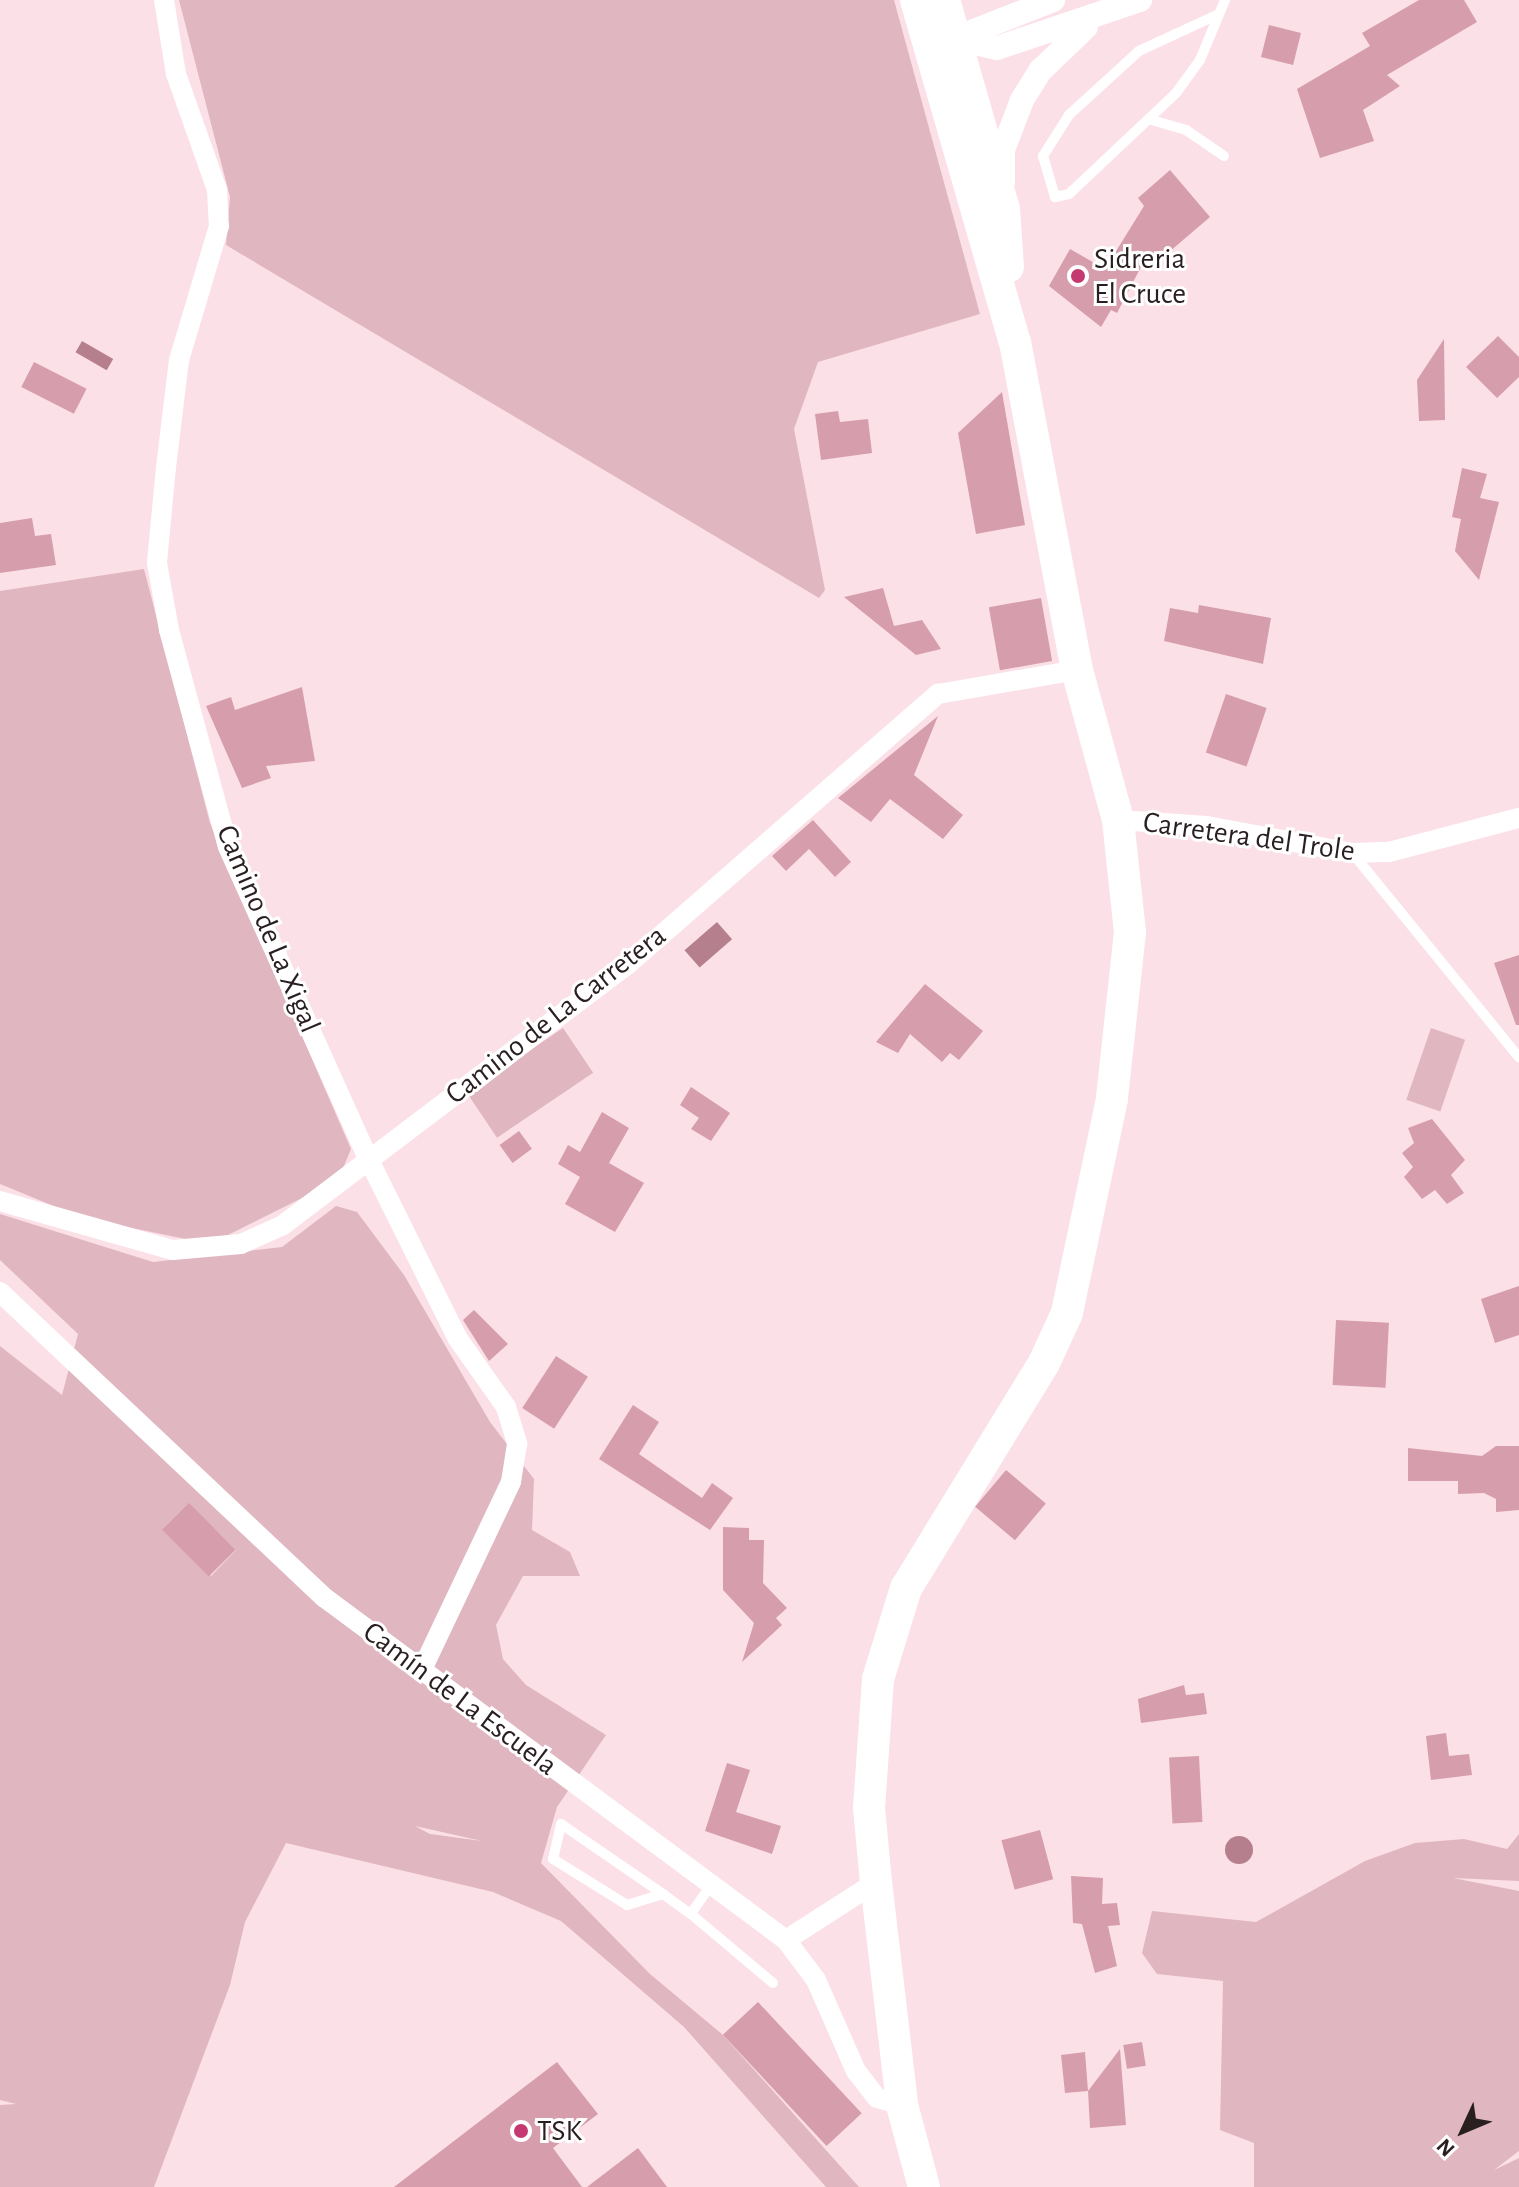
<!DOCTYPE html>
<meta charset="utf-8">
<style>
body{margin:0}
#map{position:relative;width:1519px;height:2187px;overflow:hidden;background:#fce0e7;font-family:"Alegreya Sans",sans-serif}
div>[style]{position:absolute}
.green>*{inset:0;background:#e0b6c1;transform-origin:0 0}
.water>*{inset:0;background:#b67f8e;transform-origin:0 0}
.round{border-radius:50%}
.building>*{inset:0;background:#d69dad;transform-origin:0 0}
.service>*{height:10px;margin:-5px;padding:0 5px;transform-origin:5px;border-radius:5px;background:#fff}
.minor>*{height:20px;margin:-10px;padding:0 10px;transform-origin:10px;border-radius:10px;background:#fff}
.tertiary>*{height:24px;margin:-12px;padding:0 12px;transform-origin:12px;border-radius:12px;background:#fff}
.trunk>*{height:32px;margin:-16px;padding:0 16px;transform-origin:16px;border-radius:16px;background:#fff}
.dots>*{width:22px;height:22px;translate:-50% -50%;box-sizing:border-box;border:4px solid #fff;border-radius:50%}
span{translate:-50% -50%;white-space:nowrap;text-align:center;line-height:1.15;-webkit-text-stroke:6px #fff;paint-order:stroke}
.poi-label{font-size:30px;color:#291f21}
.left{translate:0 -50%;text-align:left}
.street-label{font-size:30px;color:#291f21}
.north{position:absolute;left:1423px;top:2091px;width:80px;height:80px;-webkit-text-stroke:6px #fff;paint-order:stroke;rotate:226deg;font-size:22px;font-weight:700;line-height:32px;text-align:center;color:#291f21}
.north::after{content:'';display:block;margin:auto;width:28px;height:36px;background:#291f21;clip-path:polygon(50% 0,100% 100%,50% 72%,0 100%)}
</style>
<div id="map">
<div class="green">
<i style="clip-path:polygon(179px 0,894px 0,980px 314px,818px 362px,794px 429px,825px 590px,819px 598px,226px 245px,230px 197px)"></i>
<i style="clip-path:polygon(144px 569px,210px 823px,351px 1149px,338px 1180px,210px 1244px,83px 1218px,0 1184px,0 591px)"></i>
<i style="left:563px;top:1028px;width:54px;height:116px;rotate:56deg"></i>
<i style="left:1431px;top:1028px;width:36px;height:76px;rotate:19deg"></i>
<i style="clip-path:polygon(evenodd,336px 1206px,357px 1212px,404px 1275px,490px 1422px,534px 1479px,532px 1530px,570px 1552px,580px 1576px,523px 1576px,496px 1625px,503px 1659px,526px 1685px,606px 1735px,557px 1807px,541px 1863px,650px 1974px,723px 2035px,859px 2187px,826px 2187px,684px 2027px,561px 1921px,493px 1892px,286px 1843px,245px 1922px,230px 1985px,154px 2187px,0 2187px,0 2105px,16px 2104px,0 2100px,0 1346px,62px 1395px,78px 1334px,0 1260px,0 1214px,153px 1262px,282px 1247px,336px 1206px,189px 1504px,236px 1550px,211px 1576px,166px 1533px,189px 1504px,336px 1206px,415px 1826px,482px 1841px,430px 1834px,415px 1826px)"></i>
<i style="clip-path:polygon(1519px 1834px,1519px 1881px,1453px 1878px,1519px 1891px,1519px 2151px,1494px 2170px,1519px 2158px,1519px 2187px,1254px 2187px,1254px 2143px,1220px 2130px,1223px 1981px,1157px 1974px,1142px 1953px,1152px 1911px,1256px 1922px,1365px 1861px,1415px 1843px,1464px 1839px,1507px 1849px)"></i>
</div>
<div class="water">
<i style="left:82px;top:341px;width:36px;height:13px;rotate:30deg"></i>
<i style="left:717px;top:922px;width:23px;height:43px;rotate:49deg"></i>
<i class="round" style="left:1225px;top:1836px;width:28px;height:28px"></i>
</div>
<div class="building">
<i style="clip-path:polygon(1419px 0,1464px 0,1477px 22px,1387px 75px,1400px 86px,1363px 110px,1374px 141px,1320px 158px,1297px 89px,1370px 46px,1362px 33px)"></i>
<i style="left:1269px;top:25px;width:33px;height:33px;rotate:14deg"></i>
<i style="clip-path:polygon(1170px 170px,1210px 217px,1148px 270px,1143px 263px,1117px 313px,1111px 310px,1101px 327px,1049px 286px,1070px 249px,1105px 269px,1144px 206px,1138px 198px)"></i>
<i style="clip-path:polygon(1498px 336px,1519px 357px,1519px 377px,1497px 398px,1466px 367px)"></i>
<i style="clip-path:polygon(1444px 339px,1445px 420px,1419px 421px,1417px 380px)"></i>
<i style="left:34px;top:362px;width:59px;height:28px;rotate:27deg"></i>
<i style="clip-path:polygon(1002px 392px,1025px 525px,976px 534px,958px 433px)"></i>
<i style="clip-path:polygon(838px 411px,840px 422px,868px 419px,872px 453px,821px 460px,815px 414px)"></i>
<i style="clip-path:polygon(1462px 468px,1487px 474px,1480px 498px,1499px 502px,1479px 580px,1455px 551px,1461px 519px,1452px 517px)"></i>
<i style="clip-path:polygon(32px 518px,35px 536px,51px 534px,56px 565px,0 573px,0 523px)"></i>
<i style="clip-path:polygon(883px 588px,894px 626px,922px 620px,941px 649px,916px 655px,844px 597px)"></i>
<i style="left:1041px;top:598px;width:64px;height:53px;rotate:80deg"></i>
<i style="clip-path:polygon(1199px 605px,1271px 618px,1263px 664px,1164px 641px,1170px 608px,1198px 613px)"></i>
<i style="clip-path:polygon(302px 687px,315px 761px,266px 766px,271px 778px,242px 788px,206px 706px,231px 697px,235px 710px)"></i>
<i style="left:1226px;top:694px;width:43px;height:62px;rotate:19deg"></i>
<i style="clip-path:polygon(938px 716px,914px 775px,963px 815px,943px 839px,890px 799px,871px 822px,838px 798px)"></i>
<i style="clip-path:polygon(813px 820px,851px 862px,835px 877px,809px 849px,786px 871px,772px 856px)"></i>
<i style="clip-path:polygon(1519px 955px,1519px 1025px,1516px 1025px,1494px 963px)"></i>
<i style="clip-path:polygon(925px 984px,983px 1031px,959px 1060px,950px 1053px,942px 1062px,910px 1034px,898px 1053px,876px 1042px)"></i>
<i style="clip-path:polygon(691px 1087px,730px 1113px,711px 1141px,691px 1129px,699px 1118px,680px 1105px)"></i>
<i style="clip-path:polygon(602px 1112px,629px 1128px,609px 1163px,644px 1183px,615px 1232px,565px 1204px,580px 1177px,558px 1164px,568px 1145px,580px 1152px)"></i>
<i style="clip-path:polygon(1432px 1119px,1465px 1160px,1451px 1175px,1464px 1193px,1447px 1204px,1435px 1190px,1422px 1199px,1404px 1177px,1413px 1167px,1402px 1153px,1414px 1143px,1408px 1128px)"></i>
<i style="left:519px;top:1131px;width:22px;height:24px;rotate:54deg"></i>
<i style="clip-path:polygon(1519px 1286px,1519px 1335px,1495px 1343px,1481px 1299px)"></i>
<i style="clip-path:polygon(474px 1310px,508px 1344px,489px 1361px,463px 1320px)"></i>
<i style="left:1336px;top:1320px;width:53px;height:65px;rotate:3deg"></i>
<i style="left:556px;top:1356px;width:38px;height:62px;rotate:33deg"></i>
<i style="clip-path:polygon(633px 1405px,659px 1422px,639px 1454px,702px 1498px,712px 1483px,733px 1498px,710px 1530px,599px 1459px)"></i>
<i style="clip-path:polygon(1496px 1446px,1519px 1446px,1519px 1510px,1496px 1512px,1496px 1499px,1484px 1493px,1458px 1494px,1458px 1481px,1408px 1481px,1408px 1448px,1482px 1456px)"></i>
<i style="left:1006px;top:1470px;width:52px;height:48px;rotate:40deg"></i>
<i style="left:189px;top:1503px;width:66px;height:38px;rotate:45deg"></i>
<i style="clip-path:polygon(723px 1527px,749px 1528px,749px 1540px,764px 1540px,763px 1583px,787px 1608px,776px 1618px,782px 1625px,742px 1662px,754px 1623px,723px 1590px)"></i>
<i style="clip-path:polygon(1184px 1685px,1186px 1695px,1204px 1693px,1207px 1714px,1141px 1723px,1138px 1699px)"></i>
<i style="clip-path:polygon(1446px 1733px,1449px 1756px,1469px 1754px,1472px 1775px,1431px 1780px,1426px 1736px)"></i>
<i style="left:1199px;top:1756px;width:66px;height:30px;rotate:87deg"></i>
<i style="clip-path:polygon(727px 1763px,750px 1770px,736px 1812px,781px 1826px,772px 1854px,705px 1831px)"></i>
<i style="left:1040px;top:1830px;width:51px;height:40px;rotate:75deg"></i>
<i style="clip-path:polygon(1071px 1876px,1103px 1878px,1102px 1904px,1117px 1903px,1120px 1925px,1108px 1926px,1117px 1966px,1095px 1973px,1082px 1924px,1073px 1923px)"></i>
<i style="left:758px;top:2002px;width:152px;height:48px;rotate:47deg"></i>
<i style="left:1142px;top:2042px;width:24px;height:19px;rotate:81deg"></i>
<i style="clip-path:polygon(1120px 2049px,1126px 2125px,1090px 2128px,1088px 2091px,1065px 2093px,1061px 2055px,1085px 2052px,1088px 2091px)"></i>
<i style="clip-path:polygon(557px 2062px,598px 2114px,553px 2148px,582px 2187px,394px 2187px)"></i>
<i style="clip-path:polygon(638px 2148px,667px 2187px,587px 2187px)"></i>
</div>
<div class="service">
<i style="left:1219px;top:14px;width:88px;rotate:155.2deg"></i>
<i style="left:1139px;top:51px;width:95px;rotate:137.6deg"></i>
<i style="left:1069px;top:115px;width:49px;rotate:122.4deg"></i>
<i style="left:1043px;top:156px;width:43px;rotate:73.7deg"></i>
<i style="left:1055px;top:197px;width:14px;rotate:-12deg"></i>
<i style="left:1069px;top:194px;width:147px;rotate:-43.3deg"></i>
<i style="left:1176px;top:93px;width:41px;rotate:-54deg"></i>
<i style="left:1200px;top:60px;width:65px;rotate:-67.4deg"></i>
<i style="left:1148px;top:119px;width:40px;rotate:16deg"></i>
<i style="left:1186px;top:130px;width:46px;rotate:34.4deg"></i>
<i style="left:1354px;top:855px;width:261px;rotate:50.8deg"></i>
<i style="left:711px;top:1885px;width:35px;rotate:125deg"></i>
<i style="left:691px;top:1914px;width:107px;rotate:40.1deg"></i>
<i style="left:663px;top:1894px;width:38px;rotate:163deg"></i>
<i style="left:627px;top:1905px;width:87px;rotate:-148.1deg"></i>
<i style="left:553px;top:1859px;width:36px;rotate:-77deg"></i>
<i style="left:561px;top:1824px;width:124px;rotate:34.5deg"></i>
<i style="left:663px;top:1894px;width:34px;rotate:36deg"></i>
</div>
<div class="minor">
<i style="left:164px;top:0;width:75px;rotate:80.8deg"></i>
<i style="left:176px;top:74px;width:123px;rotate:70.5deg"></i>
<i style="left:217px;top:190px;width:36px;rotate:87deg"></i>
<i style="left:219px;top:226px;width:140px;rotate:106.6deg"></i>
<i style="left:179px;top:360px;width:108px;rotate:96.9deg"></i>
<i style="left:166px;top:467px;width:96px;rotate:95.4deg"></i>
<i style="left:157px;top:563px;width:68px;rotate:79.8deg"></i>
<i style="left:169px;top:630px;width:225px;rotate:74.8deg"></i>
<i style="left:228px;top:847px;width:339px;rotate:65.8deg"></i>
<i style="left:367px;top:1156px;width:204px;rotate:63.6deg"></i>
<i style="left:458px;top:1339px;width:83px;rotate:54.8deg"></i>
<i style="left:506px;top:1407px;width:39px;rotate:73deg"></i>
<i style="left:517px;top:1444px;width:38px;rotate:99deg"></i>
<i style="left:511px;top:1482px;width:205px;rotate:115.4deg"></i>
<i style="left:1118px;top:820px;width:89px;rotate:3.9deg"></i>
<i style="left:1207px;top:826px;width:148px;rotate:10.5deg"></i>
<i style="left:1353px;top:853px;width:36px;rotate:-2deg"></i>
<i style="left:1389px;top:852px;width:134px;rotate:-14.7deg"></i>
<i style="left:0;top:1201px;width:180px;rotate:15.8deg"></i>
<i style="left:173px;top:1250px;width:68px;rotate:-5deg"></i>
<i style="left:241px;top:1244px;width:46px;rotate:-24.3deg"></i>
<i style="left:283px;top:1225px;width:431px;rotate:-37.1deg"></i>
<i style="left:627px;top:965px;width:413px;rotate:-41.1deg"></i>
<i style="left:938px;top:694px;width:141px;rotate:-9.8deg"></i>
<i style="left:0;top:1292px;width:446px;rotate:43.3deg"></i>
<i style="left:325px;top:1598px;width:574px;rotate:36.57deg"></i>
<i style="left:786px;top:1940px;width:50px;rotate:53.1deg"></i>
<i style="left:816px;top:1980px;width:99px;rotate:66.3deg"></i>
<i style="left:856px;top:2071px;width:34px;rotate:52deg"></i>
<i style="left:877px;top:2098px;width:26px;rotate:16deg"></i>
<i style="left:786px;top:1940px;width:107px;rotate:-32.8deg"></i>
</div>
<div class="tertiary">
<i style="left:953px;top:38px;width:45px;rotate:12.8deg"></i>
<i style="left:997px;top:48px;width:151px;rotate:-18.6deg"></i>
<i style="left:954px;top:60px;width:35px;rotate:-55deg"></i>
<i style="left:974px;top:31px;width:85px;rotate:-21.4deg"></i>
<i style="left:1003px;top:182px;width:32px;rotate:-90deg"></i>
<i style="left:1003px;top:150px;width:53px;rotate:-69.2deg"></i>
<i style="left:1022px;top:100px;width:36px;rotate:-58deg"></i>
<i style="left:1041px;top:70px;width:62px;rotate:-43.7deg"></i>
</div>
<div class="trunk">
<i style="left:916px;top:0;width:356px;rotate:73.9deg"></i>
<i style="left:1015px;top:342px;width:334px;rotate:79.3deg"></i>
<i style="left:1077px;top:670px;width:156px;rotate:74.7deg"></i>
<i style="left:1118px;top:820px;width:113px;rotate:83.9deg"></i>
<i style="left:1130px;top:932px;width:168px;rotate:96.2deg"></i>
<i style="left:1112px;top:1099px;width:219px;rotate:101.9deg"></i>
<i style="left:1067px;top:1313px;width:55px;rotate:114.7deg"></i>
<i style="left:1044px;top:1363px;width:264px;rotate:121.5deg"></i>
<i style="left:906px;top:1588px;width:95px;rotate:107.1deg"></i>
<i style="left:878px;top:1679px;width:129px;rotate:94deg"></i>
<i style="left:869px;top:1808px;width:74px;rotate:84.6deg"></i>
<i style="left:876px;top:1882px;width:225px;rotate:83.3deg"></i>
<i style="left:902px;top:2105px;width:85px;rotate:75deg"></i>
<i style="left:944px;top:0;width:217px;rotate:74deg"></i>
<i style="left:1004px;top:209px;width:58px;rotate:86.1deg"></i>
</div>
<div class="dots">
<i style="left:1078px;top:276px;background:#c43a70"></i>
<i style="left:521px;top:2131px;background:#c43a70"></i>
</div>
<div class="poi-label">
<span class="left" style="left:1094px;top:276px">Sidreria<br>El Cruce</span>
<span class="left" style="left:537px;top:2131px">TSK</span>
</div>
<div class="street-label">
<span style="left:1249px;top:837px;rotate:8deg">Carretera del Trole</span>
<span style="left:268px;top:929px;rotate:67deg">Camino de La Xigal</span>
<span style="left:556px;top:1015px;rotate:-38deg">Camino de La Carretera</span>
<span style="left:460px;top:1699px;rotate:37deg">Camín de La Escuela</span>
</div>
<div class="north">N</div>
</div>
